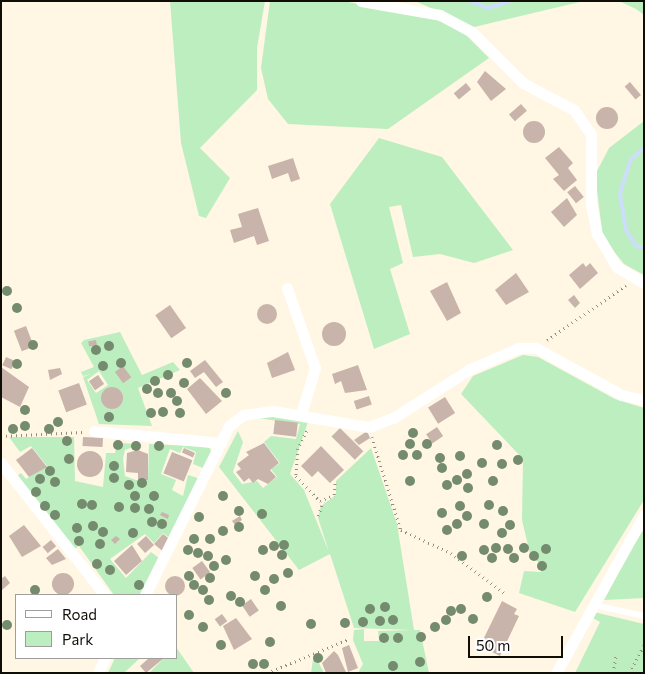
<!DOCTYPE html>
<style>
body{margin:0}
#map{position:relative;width:645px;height:674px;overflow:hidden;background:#fff6e4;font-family:Commissioner,sans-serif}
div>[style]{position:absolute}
.green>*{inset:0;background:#bdeec0}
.stream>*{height:4px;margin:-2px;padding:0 2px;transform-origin:2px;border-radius:2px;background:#ccdef9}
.building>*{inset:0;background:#c8b4ab;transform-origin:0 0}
.round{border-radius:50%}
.path>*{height:2.5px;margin-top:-1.25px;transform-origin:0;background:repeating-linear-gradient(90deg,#938d80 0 1px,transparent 0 5px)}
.service>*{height:5.5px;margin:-2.75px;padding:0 2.75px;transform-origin:2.75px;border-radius:2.75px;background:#fff}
.minor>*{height:11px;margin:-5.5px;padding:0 5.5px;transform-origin:5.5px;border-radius:5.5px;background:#fff}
.trees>*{width:10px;height:10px;margin:-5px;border-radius:50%;background:#748b6e}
span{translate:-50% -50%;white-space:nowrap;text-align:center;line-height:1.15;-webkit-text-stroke:4.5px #fff;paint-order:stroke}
.frame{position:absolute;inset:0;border:2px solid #100d07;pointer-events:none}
.legend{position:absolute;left:15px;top:594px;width:162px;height:65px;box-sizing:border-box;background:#fff;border:1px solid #9f9e9c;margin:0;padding:6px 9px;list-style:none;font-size:15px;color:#100d07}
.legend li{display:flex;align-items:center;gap:10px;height:25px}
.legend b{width:25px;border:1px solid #9f9e9c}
.scale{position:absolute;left:468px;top:636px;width:95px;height:22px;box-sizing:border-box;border:2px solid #100d07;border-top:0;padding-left:6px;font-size:15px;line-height:18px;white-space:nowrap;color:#100d07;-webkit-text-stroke:4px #fff;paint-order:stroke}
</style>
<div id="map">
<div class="green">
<i style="clip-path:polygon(170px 1px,265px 1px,257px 48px,257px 90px,200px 148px,230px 178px,206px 218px,199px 216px,181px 143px)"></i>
<i style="clip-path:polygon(270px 1px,343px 1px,435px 19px,458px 27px,489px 58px,388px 129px,288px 124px,268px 99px,261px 68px)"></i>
<i style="clip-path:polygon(415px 1px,584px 1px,474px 27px)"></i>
<i style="clip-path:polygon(619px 1px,644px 1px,644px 15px,636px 9px)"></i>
<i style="clip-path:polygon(644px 121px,644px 275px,624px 264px,603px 238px,595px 175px,609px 148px)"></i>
<i style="clip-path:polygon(379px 138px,442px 157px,513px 250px,474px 263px,440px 254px,413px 257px,401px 205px,389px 207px,403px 263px,390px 269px,410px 334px,374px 349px,330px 204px)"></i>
<i style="clip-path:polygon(evenodd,120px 332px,142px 375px,173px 362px,180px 370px,138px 388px,152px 426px,99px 424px,83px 377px,91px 374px,83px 376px,81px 372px,94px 367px,81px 343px,84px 340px,120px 332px,99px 371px,108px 385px,96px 393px,87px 380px,99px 371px)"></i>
<i style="clip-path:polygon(523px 355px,538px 357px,615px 399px,644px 408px,644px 500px,575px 612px,519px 593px,524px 571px,541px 572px,544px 565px,531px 558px,522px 520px,523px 459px,461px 394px,473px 376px)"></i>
<i style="clip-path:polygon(271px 414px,308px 422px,290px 474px,304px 490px,329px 552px,318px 518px,321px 506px,336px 495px,336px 481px,371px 448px,397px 524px,414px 630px,420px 630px,429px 673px,358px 673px,363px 664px,353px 640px,354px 630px,364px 629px,364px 641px,379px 641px,378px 631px,412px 630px,354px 628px,330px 554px,299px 570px,219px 467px,238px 431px,243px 442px,233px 472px,242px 484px,257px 481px,263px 488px,277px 477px,271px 469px,280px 463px,264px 442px,271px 436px,296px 439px,300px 424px,257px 418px)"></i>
<i style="clip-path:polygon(9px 437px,74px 437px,75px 481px,103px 487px,106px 453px,115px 453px,117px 443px,142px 444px,125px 450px,123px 459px,125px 476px,136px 480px,148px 480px,149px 444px,209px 447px,211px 451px,203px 468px,193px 464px,196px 452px,183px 447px,180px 453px,170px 449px,167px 457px,161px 474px,176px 480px,172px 490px,183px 496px,188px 475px,201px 479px,172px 540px,163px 533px,154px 543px,145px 534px,110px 559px,126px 578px,151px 552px,159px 558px,140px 595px,114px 595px,79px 546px,73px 550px,16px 477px,21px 473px,26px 479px,47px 466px,31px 446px,20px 452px)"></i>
<i style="clip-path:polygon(644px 529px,644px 598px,604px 600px,627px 556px)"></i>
<i style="clip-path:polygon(594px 612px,644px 624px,644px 673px,575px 673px,600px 622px,591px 617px)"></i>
<i style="clip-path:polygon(176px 647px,194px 673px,149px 673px,164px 658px,176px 658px)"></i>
<i style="clip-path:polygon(321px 654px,324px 658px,318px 661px,324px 673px,311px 673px,313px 660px)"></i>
<i style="clip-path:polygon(115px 658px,140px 658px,124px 673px,108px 673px)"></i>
</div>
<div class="stream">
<i style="left:470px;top:1px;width:19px;rotate:21deg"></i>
<i style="left:488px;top:8px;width:23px;rotate:-18deg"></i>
<i style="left:644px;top:148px;width:17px;rotate:140deg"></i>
<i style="left:631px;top:159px;width:36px;rotate:108deg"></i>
<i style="left:620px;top:193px;width:37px;rotate:81deg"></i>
<i style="left:626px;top:230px;width:19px;rotate:58deg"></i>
<i style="left:636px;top:246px;width:8px;rotate:14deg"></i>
</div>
<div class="building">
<i style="clip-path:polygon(485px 71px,506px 89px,491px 101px,477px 82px)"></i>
<i style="left:630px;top:82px;width:17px;height:7px;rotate:50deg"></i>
<i style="left:466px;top:83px;width:8px;height:16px;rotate:50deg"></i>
<i style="left:521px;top:104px;width:9px;height:16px;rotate:49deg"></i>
<i class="round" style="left:596px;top:107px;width:22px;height:22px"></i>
<i class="round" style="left:523px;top:121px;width:22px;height:22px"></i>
<i style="clip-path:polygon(559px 147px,573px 163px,568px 168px,577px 180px,564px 191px,553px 179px,559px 175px,545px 158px)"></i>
<i style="clip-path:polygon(293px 158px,300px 179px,291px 182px,288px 173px,272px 179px,268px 166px)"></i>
<i style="left:575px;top:186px;width:14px;height:10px;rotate:51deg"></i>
<i style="clip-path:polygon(567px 198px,577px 215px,564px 227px,551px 212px)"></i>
<i style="clip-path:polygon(258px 208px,269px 241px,257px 245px,254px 236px,234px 243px,230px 230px,242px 227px,238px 214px)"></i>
<i style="clip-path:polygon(583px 263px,586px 267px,590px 263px,598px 273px,580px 289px,569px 275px)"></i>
<i style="clip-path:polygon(516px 273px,529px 292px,506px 305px,495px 290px)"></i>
<i style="clip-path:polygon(447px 282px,461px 313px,447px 321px,430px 291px)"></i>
<i style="clip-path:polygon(574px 295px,580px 303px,575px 308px,568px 300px)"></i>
<i class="round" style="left:257px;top:304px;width:20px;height:20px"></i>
<i style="left:170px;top:305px;width:28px;height:18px;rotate:55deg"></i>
<i class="round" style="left:322px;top:322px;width:24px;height:24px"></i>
<i style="left:26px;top:326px;width:22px;height:13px;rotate:69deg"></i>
<i style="left:96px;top:340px;width:5px;height:8px;rotate:79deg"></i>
<i style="clip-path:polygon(288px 352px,295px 370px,272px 378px,267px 363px)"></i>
<i style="left:6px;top:357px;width:10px;height:9px;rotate:24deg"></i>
<i style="clip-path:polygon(205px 360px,223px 382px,216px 387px,204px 372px,195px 378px,190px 371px)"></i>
<i style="clip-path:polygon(358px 365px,367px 390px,345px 393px,341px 381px,335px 384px,332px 374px)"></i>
<i style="left:123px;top:366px;width:14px;height:10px;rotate:54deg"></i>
<i style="clip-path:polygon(1px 367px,29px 387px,20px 407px,1px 397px)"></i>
<i style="clip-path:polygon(60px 368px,62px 374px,50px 380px,48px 370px)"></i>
<i style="left:98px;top:375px;width:11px;height:11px;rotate:56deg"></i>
<i style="clip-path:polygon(200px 378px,222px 401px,206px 414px,187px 389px)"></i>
<i style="left:79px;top:383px;width:23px;height:22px;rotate:70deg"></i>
<i class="round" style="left:101px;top:387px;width:22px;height:22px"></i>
<i style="left:369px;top:396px;width:9px;height:16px;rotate:72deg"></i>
<i style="left:445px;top:397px;width:19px;height:20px;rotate:58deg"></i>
<i style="left:275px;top:420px;width:23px;height:14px;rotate:7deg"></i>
<i style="left:437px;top:427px;width:11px;height:13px;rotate:56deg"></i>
<i style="left:340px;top:428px;width:33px;height:12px;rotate:45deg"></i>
<i style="clip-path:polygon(367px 431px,370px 438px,359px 445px,354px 440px)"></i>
<i style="left:83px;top:437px;width:20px;height:9px;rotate:3deg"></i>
<i style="clip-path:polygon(264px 443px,279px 463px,270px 470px,276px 477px,268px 484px,258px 479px,253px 483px,249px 478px,244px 482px,236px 472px,241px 469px,237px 464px,249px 455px,246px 452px)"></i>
<i style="clip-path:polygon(321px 446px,344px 470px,330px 483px,318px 471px,312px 477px,301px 466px)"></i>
<i style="clip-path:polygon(32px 448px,47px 467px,29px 477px,16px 460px)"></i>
<i style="left:184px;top:448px;width:12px;height:5px;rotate:24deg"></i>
<i style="clip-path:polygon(138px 450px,148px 454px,148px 480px,138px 480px,138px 473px,126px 472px,127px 453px)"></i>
<i class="round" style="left:77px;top:451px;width:26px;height:26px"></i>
<i style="left:172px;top:452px;width:22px;height:23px;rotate:22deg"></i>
<i style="clip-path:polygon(162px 512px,169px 515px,168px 519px,160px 515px)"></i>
<i style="clip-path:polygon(240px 516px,242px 520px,235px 525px,232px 521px)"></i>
<i style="clip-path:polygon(24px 525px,41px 546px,22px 557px,9px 536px)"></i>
<i style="clip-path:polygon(163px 534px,172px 541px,165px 553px,154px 544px)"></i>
<i style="clip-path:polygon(116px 536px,120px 539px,115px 544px,111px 540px)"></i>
<i style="left:146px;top:536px;width:12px;height:12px;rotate:48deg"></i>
<i style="left:51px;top:540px;width:8px;height:11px;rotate:50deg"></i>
<i style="clip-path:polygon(132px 545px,142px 561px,126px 575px,114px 561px)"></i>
<i style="clip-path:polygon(58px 549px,66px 559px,52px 565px,46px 558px)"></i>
<i style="left:202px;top:561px;width:14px;height:12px;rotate:54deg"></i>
<i class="round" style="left:52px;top:573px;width:22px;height:22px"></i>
<i style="clip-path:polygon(5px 576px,10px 583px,2px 590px,1px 579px)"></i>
<i class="round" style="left:165px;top:576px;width:20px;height:20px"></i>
<i style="left:251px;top:599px;width:14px;height:11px;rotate:56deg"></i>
<i style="clip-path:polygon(502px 601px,517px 609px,514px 614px,519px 616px,500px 656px,480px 646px)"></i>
<i style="left:222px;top:614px;width:9px;height:9px;rotate:54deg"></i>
<i style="clip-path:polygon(236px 618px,252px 639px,234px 650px,223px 626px)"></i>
<i style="clip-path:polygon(349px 645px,358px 668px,348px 672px,342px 648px)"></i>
<i style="clip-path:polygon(334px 651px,338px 655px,346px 672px,326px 673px,322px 663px)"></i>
<i style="clip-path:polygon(149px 658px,164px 658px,146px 673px,140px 666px)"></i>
</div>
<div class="path">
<i style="left:547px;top:340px;width:96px;rotate:-34.8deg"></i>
<i style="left:307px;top:431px;width:20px;rotate:117deg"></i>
<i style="left:298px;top:449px;width:27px;rotate:94deg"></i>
<i style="left:296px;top:476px;width:35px;rotate:46deg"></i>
<i style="left:320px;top:501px;width:15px;rotate:-23deg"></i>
<i style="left:334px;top:495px;width:14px;rotate:-86deg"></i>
<i style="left:1px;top:436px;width:82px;rotate:-2.8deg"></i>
<i style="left:372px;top:437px;width:97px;rotate:72.7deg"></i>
<i style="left:401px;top:530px;width:55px;rotate:24.7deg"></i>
<i style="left:451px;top:553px;width:69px;rotate:36.7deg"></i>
<i style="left:318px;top:516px;width:15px;rotate:-70deg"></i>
<i style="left:267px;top:673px;width:89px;rotate:-22.5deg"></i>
<i style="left:613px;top:673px;width:18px;rotate:-81deg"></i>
<i style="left:629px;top:673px;width:32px;rotate:-62deg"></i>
</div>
<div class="service">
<i style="left:594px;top:605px;width:51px;rotate:12.4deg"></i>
</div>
<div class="minor">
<i style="left:361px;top:1px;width:80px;rotate:10deg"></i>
<i style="left:440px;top:15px;width:36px;rotate:28deg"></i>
<i style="left:472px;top:32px;width:72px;rotate:45deg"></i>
<i style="left:523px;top:83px;width:58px;rotate:27.9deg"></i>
<i style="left:574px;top:110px;width:29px;rotate:55deg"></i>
<i style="left:591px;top:134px;width:70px;rotate:90deg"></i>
<i style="left:591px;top:204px;width:31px;rotate:79deg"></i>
<i style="left:597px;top:234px;width:39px;rotate:59deg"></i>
<i style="left:617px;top:267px;width:31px;rotate:31deg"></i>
<i style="left:287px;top:288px;width:85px;rotate:70.7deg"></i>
<i style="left:315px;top:368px;width:48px;rotate:106.9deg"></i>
<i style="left:94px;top:431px;width:128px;rotate:5.4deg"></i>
<i style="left:1px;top:463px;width:168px;rotate:51.8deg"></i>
<i style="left:145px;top:595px;width:189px;rotate:-63.6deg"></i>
<i style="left:229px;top:426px;width:18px;rotate:-38deg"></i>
<i style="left:243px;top:415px;width:30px;rotate:-8deg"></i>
<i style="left:273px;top:411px;width:97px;rotate:9.5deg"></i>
<i style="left:369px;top:427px;width:26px;rotate:-21deg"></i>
<i style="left:393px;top:418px;width:91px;rotate:-32.5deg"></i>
<i style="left:470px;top:369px;width:53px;rotate:-23.2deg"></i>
<i style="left:519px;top:348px;width:17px"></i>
<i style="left:536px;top:348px;width:98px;rotate:28.7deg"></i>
<i style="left:622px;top:395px;width:23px;rotate:13deg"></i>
<i style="left:98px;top:673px;width:17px;rotate:-65deg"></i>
<i style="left:556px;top:673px;width:181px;rotate:-60.9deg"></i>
</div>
<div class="trees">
<i style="left:7px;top:291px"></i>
<i style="left:17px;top:308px"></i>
<i style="left:33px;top:345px"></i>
<i style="left:109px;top:346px"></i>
<i style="left:96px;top:350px"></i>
<i style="left:121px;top:363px"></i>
<i style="left:187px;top:363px"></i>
<i style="left:17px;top:364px"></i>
<i style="left:103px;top:366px"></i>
<i style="left:168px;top:375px"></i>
<i style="left:155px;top:381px"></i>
<i style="left:184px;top:383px"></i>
<i style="left:147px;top:389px"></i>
<i style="left:158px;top:393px"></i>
<i style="left:171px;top:393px"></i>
<i style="left:226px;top:393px"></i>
<i style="left:177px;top:401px"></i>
<i style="left:25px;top:410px"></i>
<i style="left:163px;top:412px"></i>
<i style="left:151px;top:413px"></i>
<i style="left:180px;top:413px"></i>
<i style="left:109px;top:417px"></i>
<i style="left:58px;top:422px"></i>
<i style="left:25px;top:426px"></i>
<i style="left:13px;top:429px"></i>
<i style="left:49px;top:429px"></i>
<i style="left:413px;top:433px"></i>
<i style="left:67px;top:441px"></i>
<i style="left:410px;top:444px"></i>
<i style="left:427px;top:444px"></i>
<i style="left:118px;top:445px"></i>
<i style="left:497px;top:445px"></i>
<i style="left:136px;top:446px"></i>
<i style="left:159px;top:446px"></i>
<i style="left:403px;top:455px"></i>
<i style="left:417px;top:455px"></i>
<i style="left:460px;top:456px"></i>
<i style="left:440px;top:458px"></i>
<i style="left:69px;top:459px"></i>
<i style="left:518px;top:460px"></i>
<i style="left:482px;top:463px"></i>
<i style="left:502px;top:464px"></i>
<i style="left:114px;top:466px"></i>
<i style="left:442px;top:468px"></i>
<i style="left:50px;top:471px"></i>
<i style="left:467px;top:474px"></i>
<i style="left:114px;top:478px"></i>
<i style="left:40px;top:479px"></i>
<i style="left:457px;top:480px"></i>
<i style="left:410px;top:481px"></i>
<i style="left:493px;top:481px"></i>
<i style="left:55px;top:482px"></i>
<i style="left:142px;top:483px"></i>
<i style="left:129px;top:485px"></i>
<i style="left:447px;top:485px"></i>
<i style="left:468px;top:488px"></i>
<i style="left:36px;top:492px"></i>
<i style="left:135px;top:496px"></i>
<i style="left:154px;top:496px"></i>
<i style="left:223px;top:496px"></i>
<i style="left:82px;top:504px"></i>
<i style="left:92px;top:505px"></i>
<i style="left:489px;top:505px"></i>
<i style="left:45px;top:506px"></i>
<i style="left:460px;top:506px"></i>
<i style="left:119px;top:507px"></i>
<i style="left:135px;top:508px"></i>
<i style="left:149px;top:509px"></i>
<i style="left:239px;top:511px"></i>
<i style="left:503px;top:511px"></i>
<i style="left:442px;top:513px"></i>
<i style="left:262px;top:514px"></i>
<i style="left:55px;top:515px"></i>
<i style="left:467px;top:516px"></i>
<i style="left:199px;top:517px"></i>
<i style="left:152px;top:522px"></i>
<i style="left:162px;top:524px"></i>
<i style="left:457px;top:524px"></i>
<i style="left:484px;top:524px"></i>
<i style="left:510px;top:525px"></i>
<i style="left:93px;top:526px"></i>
<i style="left:239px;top:527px"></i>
<i style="left:77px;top:528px"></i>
<i style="left:447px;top:530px"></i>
<i style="left:223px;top:531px"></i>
<i style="left:103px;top:532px"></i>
<i style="left:133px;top:533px"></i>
<i style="left:502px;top:533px"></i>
<i style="left:194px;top:539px"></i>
<i style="left:210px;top:539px"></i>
<i style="left:79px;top:541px"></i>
<i style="left:100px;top:544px"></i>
<i style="left:284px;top:545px"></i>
<i style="left:274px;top:546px"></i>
<i style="left:496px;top:548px"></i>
<i style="left:524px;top:548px"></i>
<i style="left:508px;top:549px"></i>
<i style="left:546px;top:549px"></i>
<i style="left:188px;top:550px"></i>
<i style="left:263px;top:550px"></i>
<i style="left:484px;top:550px"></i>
<i style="left:198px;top:553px"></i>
<i style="left:282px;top:555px"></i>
<i style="left:208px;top:556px"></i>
<i style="left:462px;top:556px"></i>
<i style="left:534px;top:556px"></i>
<i style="left:492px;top:558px"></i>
<i style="left:514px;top:558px"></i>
<i style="left:226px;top:560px"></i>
<i style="left:97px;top:564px"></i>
<i style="left:214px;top:566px"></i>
<i style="left:542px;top:566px"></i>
<i style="left:110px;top:570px"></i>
<i style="left:288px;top:573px"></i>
<i style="left:189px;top:576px"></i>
<i style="left:255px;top:576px"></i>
<i style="left:210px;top:578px"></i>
<i style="left:274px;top:579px"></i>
<i style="left:139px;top:585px"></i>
<i style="left:194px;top:585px"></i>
<i style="left:35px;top:590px"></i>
<i style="left:203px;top:590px"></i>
<i style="left:265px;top:590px"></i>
<i style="left:231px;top:596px"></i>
<i style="left:487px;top:597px"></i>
<i style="left:209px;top:600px"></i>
<i style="left:240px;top:602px"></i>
<i style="left:281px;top:606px"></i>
<i style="left:385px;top:607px"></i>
<i style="left:370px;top:609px"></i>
<i style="left:461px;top:609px"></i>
<i style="left:451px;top:611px"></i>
<i style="left:189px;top:615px"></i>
<i style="left:473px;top:619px"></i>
<i style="left:393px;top:620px"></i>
<i style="left:446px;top:620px"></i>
<i style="left:380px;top:621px"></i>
<i style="left:363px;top:622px"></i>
<i style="left:345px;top:623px"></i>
<i style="left:311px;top:624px"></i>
<i style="left:7px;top:625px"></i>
<i style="left:203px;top:627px"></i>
<i style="left:435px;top:627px"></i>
<i style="left:421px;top:637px"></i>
<i style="left:384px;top:638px"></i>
<i style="left:398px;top:638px"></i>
<i style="left:270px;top:642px"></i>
<i style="left:221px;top:645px"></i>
<i style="left:318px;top:658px"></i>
<i style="left:420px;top:662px"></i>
<i style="left:253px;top:664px"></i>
<i style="left:264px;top:664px"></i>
<i style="left:393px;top:666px"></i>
</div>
<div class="frame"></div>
<ul class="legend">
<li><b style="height:6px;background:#fff"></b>Road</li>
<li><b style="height:14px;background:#bdeec0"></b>Park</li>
</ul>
<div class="scale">50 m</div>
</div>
